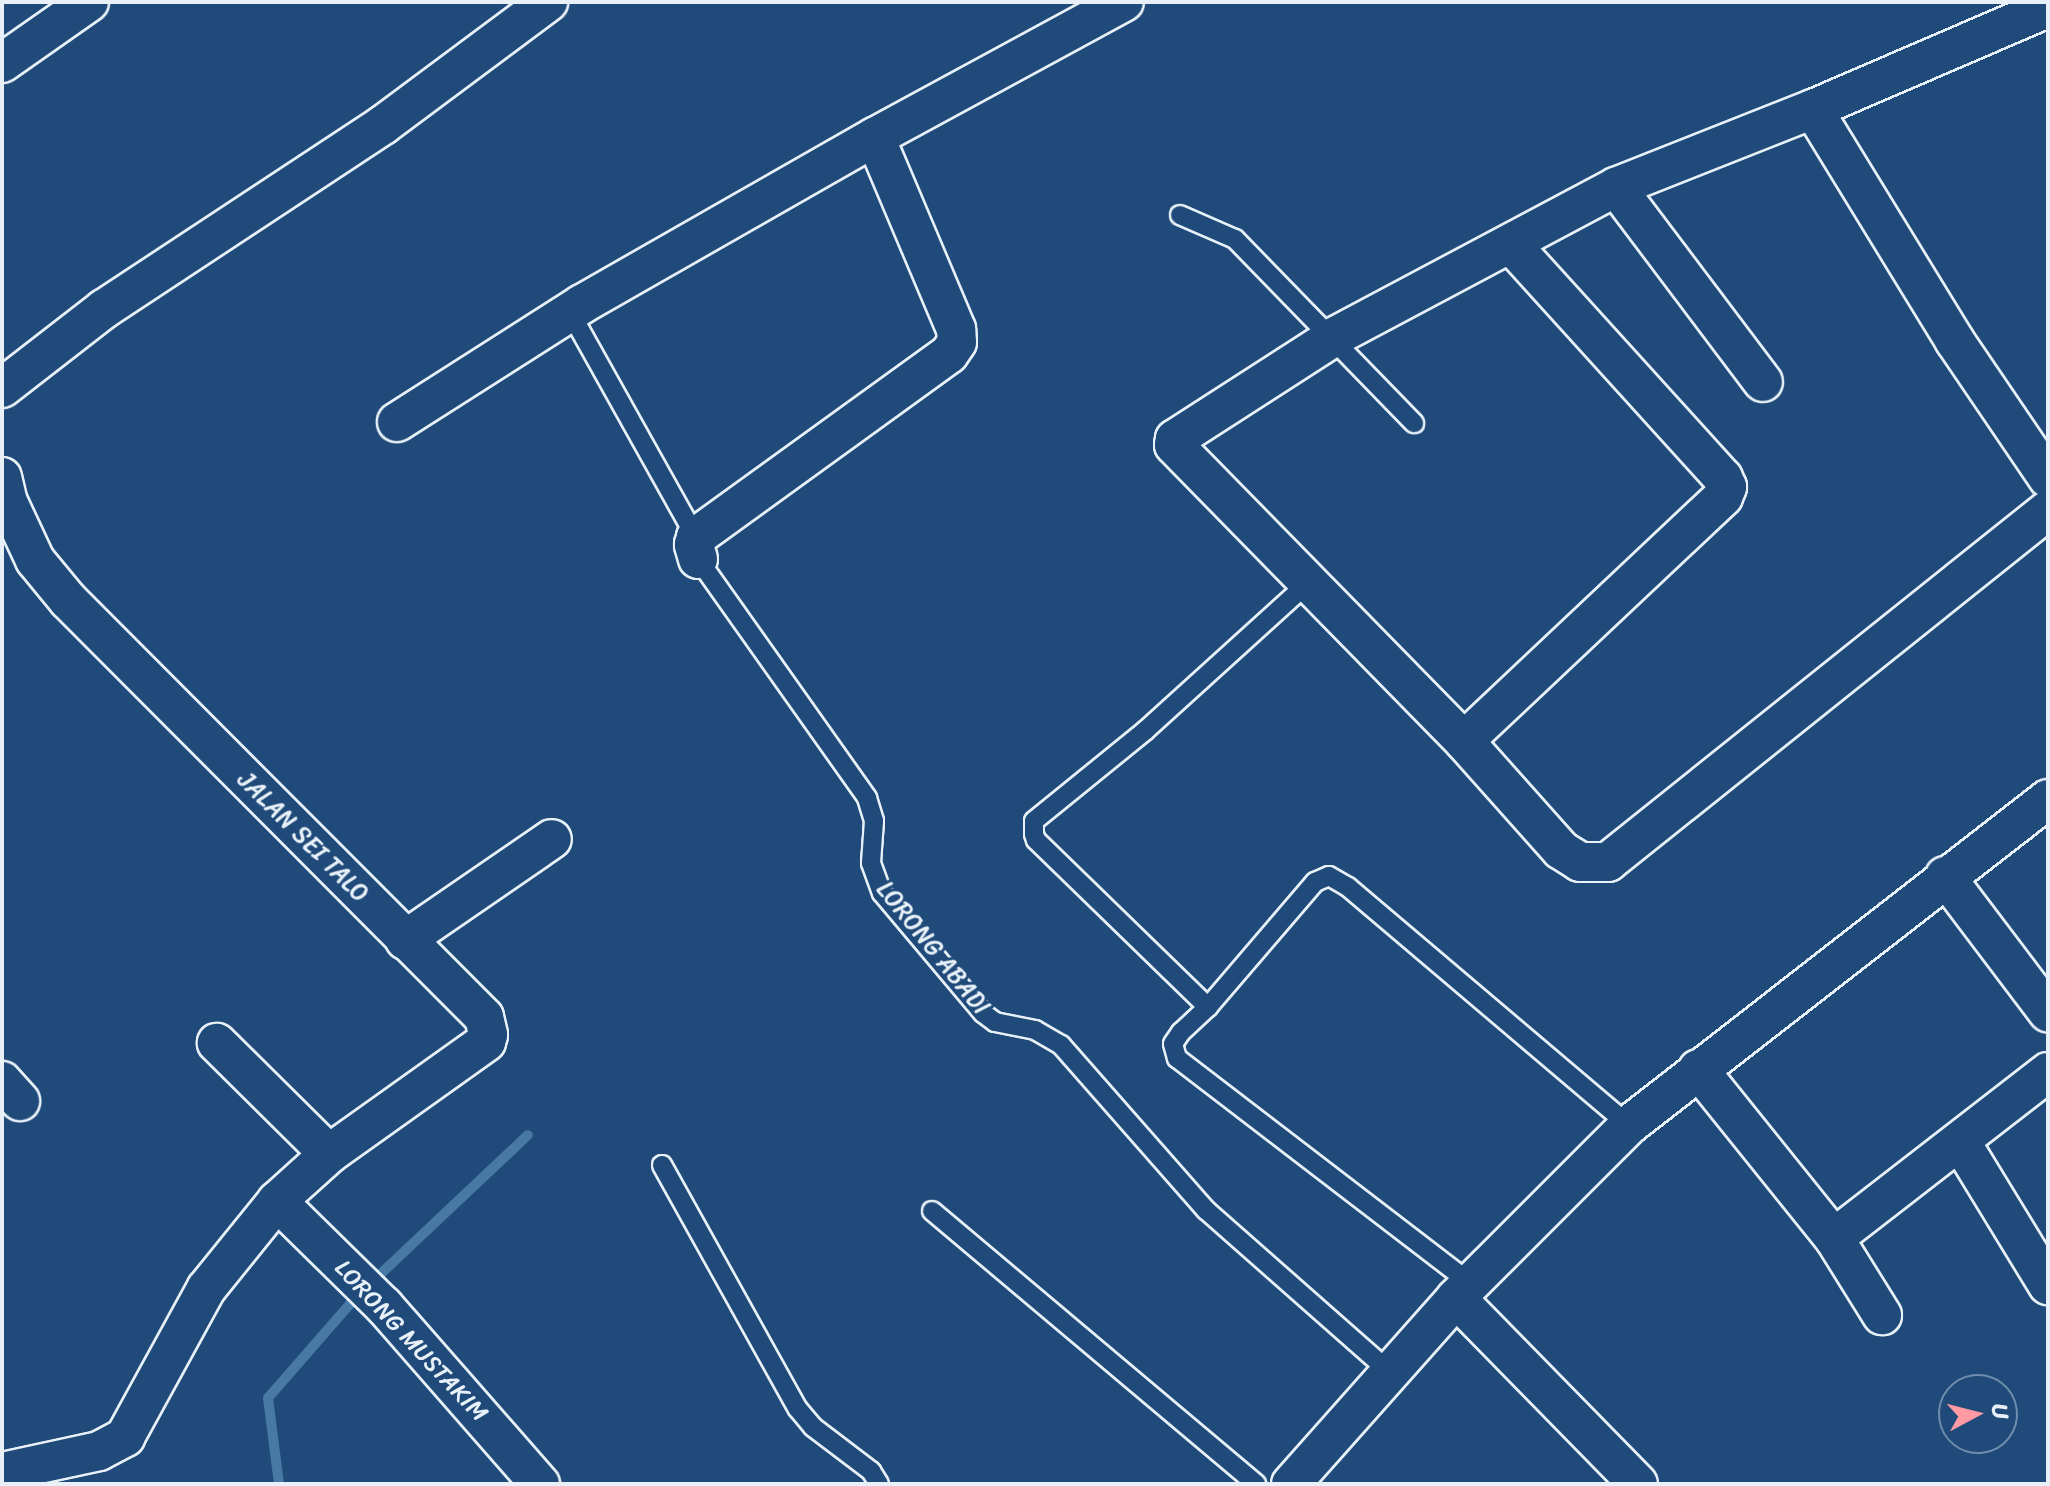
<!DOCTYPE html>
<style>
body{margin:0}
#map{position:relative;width:2050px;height:1486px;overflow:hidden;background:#1f4a7a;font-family:Sriracha,sans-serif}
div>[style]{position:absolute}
.stream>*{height:10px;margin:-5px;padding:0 5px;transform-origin:5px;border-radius:5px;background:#4879a5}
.roads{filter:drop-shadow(2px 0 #e8f1f8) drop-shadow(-2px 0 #e8f1f8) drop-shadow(0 2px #e8f1f8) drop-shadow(0 -2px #e8f1f8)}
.service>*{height:18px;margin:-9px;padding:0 9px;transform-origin:9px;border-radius:9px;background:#1f4a7a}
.minor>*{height:38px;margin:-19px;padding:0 19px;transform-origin:19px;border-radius:19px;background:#1f4a7a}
span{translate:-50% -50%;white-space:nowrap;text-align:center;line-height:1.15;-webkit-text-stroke:6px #1f4a7a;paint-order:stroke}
.street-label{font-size:24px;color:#e8f1f8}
.frame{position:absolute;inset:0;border:4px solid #e8f1f8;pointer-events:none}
.north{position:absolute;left:1938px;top:1374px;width:80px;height:80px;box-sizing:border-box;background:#1f4a7a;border:2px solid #6f8dac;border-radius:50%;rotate:83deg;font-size:22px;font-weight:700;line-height:32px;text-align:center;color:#e8f1f8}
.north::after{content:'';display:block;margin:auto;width:28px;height:36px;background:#ff9aa2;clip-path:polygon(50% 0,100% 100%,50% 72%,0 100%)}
</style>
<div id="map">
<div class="stream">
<i style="left:372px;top:1282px;width:214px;rotate:-43.3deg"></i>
<i style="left:279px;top:1484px;width:87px;rotate:-97.3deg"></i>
<i style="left:268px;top:1398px;width:135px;rotate:-48.9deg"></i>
</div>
<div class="roads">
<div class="service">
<i style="left:1180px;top:215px;width:60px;rotate:23.6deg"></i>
<i style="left:1235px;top:239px;width:257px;rotate:45.8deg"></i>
<i style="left:570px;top:312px;width:258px;rotate:60.8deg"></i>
<i style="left:698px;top:559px;width:293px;rotate:54.7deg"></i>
<i style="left:867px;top:798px;width:24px;rotate:73deg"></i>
<i style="left:874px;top:821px;width:42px;rotate:94.1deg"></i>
<i style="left:871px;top:863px;width:32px;rotate:70deg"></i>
<i style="left:882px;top:893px;width:157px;rotate:49.9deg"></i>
<i style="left:983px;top:1013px;width:15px;rotate:37deg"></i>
<i style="left:995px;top:1022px;width:41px;rotate:11.3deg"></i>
<i style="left:1035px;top:1030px;width:30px;rotate:30deg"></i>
<i style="left:1061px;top:1045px;width:220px;rotate:48.7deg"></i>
<i style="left:1206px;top:1210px;width:245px;rotate:41.4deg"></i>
<i style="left:1308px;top:583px;width:219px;rotate:137.8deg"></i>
<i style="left:1146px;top:730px;width:144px;rotate:140.9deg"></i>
<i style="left:1034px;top:821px;width:13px;rotate:90deg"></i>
<i style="left:1034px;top:834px;width:6px;rotate:72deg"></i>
<i style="left:1036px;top:840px;width:240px;rotate:44.2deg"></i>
<i style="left:1208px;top:1007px;width:37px;rotate:137deg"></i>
<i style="left:1181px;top:1032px;width:14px;rotate:124deg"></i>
<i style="left:1173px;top:1044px;width:15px;rotate:74deg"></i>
<i style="left:1177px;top:1058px;width:369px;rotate:37.5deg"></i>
<i style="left:1208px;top:1007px;width:165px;rotate:-49.4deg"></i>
<i style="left:1315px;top:882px;width:15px;rotate:-23deg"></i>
<i style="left:1329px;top:876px;width:22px;rotate:30deg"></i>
<i style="left:1348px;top:887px;width:368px;rotate:40.3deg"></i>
<i style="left:662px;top:1165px;width:279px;rotate:60.9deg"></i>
<i style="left:798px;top:1409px;width:23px;rotate:50deg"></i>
<i style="left:813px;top:1427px;width:73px;rotate:37.2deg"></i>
<i style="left:871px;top:1471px;width:15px;rotate:58deg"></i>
<i style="left:932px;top:1211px;width:424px;rotate:40.1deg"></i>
</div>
<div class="minor">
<i style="left:2px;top:63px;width:106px;rotate:-35deg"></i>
<i style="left:1813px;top:109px;width:256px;rotate:-23.3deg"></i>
<i style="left:1616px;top:187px;width:244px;rotate:53deg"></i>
<i style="left:2px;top:388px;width:129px;rotate:-37.8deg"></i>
<i style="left:104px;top:309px;width:334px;rotate:-33.4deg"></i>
<i style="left:383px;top:125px;width:206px;rotate:-36.7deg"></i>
<i style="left:397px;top:422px;width:219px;rotate:-32.5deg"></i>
<i style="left:582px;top:304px;width:337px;rotate:-29.7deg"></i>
<i style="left:875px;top:137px;width:283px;rotate:-28.5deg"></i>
<i style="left:2px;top:477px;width:26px;rotate:77deg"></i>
<i style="left:8px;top:502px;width:64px;rotate:65deg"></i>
<i style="left:35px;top:560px;width:52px;rotate:50.5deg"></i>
<i style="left:68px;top:600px;width:589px;rotate:45.07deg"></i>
<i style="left:484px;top:1017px;width:18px;rotate:77deg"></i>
<i style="left:488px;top:1035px;width:7px;rotate:106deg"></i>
<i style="left:486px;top:1042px;width:193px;rotate:144.5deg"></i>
<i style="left:329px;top:1154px;width:158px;rotate:-135.3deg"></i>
<i style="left:2048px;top:478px;width:166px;rotate:-124.2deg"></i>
<i style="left:1955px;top:341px;width:272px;rotate:-121.5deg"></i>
<i style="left:1813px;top:109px;width:212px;rotate:158.4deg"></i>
<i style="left:1616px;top:187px;width:322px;rotate:152deg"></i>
<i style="left:1332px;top:338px;width:187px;rotate:147.2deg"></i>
<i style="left:1175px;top:439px;width:6px;rotate:99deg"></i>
<i style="left:1174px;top:445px;width:414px;rotate:45.6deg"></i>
<i style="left:1464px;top:741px;width:146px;rotate:48.3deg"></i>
<i style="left:1561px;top:850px;width:22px;rotate:32deg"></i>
<i style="left:1580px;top:862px;width:28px"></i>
<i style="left:1608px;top:862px;width:563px;rotate:-38.66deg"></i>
<i style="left:698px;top:559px;width:15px;rotate:-106deg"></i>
<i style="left:694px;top:545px;width:8px;rotate:-76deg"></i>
<i style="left:696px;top:537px;width:312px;rotate:-35.9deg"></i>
<i style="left:949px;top:354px;width:14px;rotate:-56deg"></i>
<i style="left:957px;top:342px;width:13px;rotate:-94deg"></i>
<i style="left:956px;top:329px;width:208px;rotate:-112.9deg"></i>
<i style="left:1464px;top:741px;width:356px;rotate:-43.3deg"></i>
<i style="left:1723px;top:497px;width:11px;rotate:-68deg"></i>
<i style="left:1727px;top:487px;width:10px;rotate:-114deg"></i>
<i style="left:1723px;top:478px;width:314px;rotate:-132.2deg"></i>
<i style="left:1945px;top:876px;width:171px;rotate:52.9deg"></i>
<i style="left:405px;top:940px;width:178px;rotate:-34.5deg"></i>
<i style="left:1698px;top:1069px;width:217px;rotate:51.2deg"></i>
<i style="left:1834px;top:1238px;width:271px;rotate:-37.8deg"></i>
<i style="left:2px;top:1081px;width:27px;rotate:48deg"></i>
<i style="left:1960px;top:1141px;width:169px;rotate:58.6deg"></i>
<i style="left:277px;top:1201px;width:150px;rotate:44.5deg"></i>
<i style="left:384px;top:1306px;width:237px;rotate:48.8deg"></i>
<i style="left:1834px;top:1238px;width:91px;rotate:58.1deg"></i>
<i style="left:1456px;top:1298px;width:260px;rotate:45.6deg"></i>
<i style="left:2px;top:1472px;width:99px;rotate:-12.2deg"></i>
<i style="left:99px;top:1451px;width:30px;rotate:-28deg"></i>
<i style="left:125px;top:1437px;width:169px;rotate:-61.3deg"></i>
<i style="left:206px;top:1289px;width:113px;rotate:-51.1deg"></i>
<i style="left:277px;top:1201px;width:70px;rotate:-42.1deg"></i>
<i style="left:1291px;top:1484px;width:249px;rotate:-48.4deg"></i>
<i style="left:1456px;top:1298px;width:245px;rotate:-45deg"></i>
<i style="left:1629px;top:1125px;width:531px;rotate:-37.88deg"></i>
</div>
</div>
<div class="street-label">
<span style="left:303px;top:837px;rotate:45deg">JALAN SEI TALO</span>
<span style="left:933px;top:948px;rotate:51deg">LORONG ABADI</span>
<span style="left:411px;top:1341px;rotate:47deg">LORONG MUSTAKIM</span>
</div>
<div class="frame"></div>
<div class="north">U</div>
</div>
